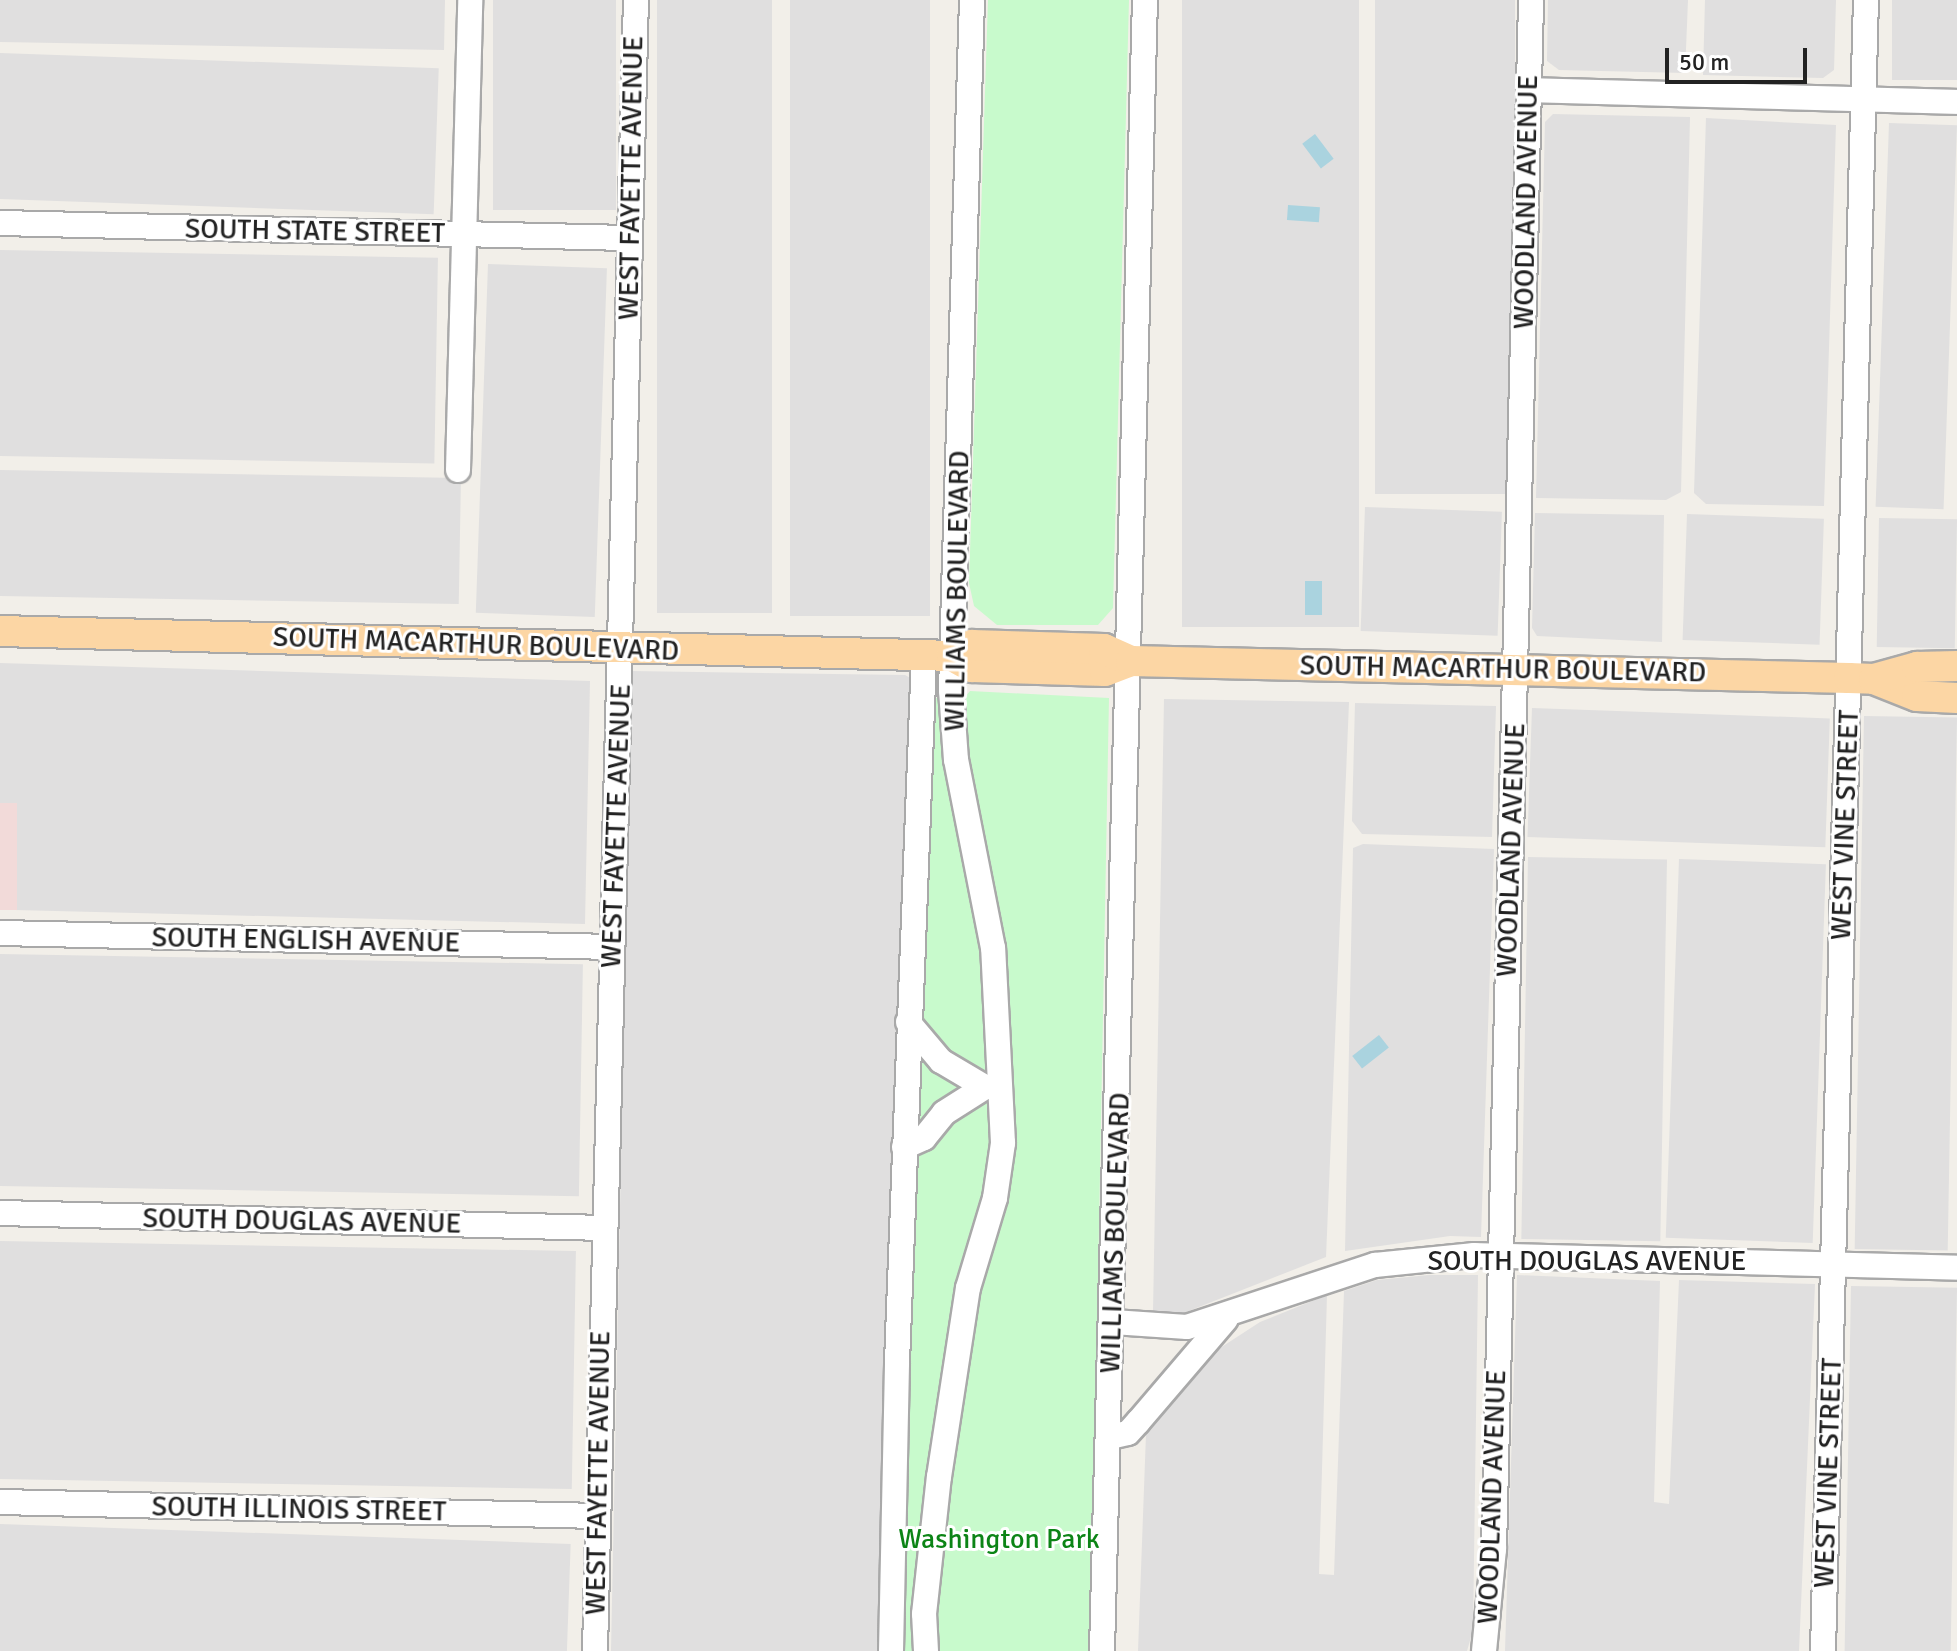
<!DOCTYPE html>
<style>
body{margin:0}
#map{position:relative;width:1957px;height:1651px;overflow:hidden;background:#f2efe9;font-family:Signika,sans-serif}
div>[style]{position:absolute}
.residential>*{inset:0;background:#e0dfdf;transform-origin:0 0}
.commercial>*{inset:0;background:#f2dad9;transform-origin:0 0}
.park>*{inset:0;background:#c8facc}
.water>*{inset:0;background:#aad3df;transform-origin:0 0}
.roads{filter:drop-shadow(2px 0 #a9a9a9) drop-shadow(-2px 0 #a9a9a9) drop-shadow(0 2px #a9a9a9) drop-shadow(0 -2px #a9a9a9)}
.minor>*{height:24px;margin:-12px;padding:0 12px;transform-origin:12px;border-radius:12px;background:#fff}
.major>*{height:30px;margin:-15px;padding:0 15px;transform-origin:15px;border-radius:15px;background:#fcd6a4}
span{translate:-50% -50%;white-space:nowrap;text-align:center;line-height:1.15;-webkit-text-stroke:6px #fff;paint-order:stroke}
.street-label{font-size:28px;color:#222}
.park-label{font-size:28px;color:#0c8416}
.scale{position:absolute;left:1665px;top:48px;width:142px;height:36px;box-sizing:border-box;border:4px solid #222;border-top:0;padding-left:10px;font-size:24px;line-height:28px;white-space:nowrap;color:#222;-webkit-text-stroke:6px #fff;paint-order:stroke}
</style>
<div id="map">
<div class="residential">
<i style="clip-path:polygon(0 0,445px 0,444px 50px,0 42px)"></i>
<i style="left:493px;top:0;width:123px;height:210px"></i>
<i style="left:657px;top:0;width:115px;height:613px"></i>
<i style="left:790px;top:0;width:140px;height:616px"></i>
<i style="left:1182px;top:0;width:177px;height:627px"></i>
<i style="left:1375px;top:0;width:140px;height:494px"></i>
<i style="clip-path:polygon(1548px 0,1688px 0,1685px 73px,1559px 70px,1547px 61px)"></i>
<i style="clip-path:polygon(1705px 0,1836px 0,1834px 70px,1823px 78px,1703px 75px)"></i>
<i style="left:1892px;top:0;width:65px;height:80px"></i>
<i style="left:0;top:53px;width:439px;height:146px;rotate:2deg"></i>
<i style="clip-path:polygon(1553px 114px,1690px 117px,1681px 492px,1666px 500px,1536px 498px,1545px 122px)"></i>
<i style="clip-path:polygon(1706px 118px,1836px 125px,1824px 506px,1706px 504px,1694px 493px)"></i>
<i style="left:1889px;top:123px;width:68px;height:384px;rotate:2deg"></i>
<i style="left:0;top:250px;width:438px;height:206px;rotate:1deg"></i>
<i style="left:488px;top:264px;width:119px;height:349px;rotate:2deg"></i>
<i style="left:0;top:470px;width:461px;height:126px;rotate:1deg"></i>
<i style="left:1365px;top:507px;width:137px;height:124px;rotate:2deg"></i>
<i style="clip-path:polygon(1535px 513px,1664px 515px,1662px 642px,1537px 636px,1532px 628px)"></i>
<i style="left:1687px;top:514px;width:137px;height:126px;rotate:2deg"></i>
<i style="left:1879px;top:518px;width:78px;height:129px;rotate:1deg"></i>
<i style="clip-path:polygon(0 663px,590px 681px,585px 924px,15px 910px,17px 803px,0 803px)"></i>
<i style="clip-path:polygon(631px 671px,905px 675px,914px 680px,881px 1651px,611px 1651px)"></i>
<i style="clip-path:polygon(1164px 699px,1349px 702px,1326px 1257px,1181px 1314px,1153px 1313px)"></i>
<i style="clip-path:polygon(1355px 703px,1496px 706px,1492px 837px,1362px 834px,1352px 821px)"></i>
<i style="left:1532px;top:708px;width:298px;height:129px;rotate:2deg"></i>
<i style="left:1864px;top:716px;width:93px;height:533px;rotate:1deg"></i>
<i style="clip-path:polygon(1363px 844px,1494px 849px,1481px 1237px,1450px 1236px,1345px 1251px,1353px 848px)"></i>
<i style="left:1528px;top:857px;width:139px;height:382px;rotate:1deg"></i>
<i style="left:1679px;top:859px;width:147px;height:379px;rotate:2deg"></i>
<i style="left:0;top:954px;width:583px;height:232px;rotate:1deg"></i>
<i style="left:0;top:1241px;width:576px;height:238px;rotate:1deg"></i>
<i style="clip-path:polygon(1429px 1275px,1478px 1275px,1473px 1630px,1467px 1651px,1138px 1651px,1146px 1434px,1179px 1390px,1217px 1350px,1260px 1322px,1327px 1295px,1319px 1574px,1334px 1575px,1344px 1291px,1377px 1280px)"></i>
<i style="clip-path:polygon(1517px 1275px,1660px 1281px,1654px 1502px,1669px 1504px,1679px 1280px,1815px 1284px,1799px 1651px,1505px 1651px)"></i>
<i style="left:1851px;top:1286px;width:106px;height:365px;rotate:1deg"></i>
<i style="left:0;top:1524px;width:571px;height:127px;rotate:2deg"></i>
</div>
<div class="commercial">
<i style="left:0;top:803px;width:17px;height:107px"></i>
</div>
<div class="park">
<i style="clip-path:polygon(988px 0,1129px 0,1113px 608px,1098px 625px,997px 625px,974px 606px,969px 583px)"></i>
<i style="clip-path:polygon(970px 691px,1109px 698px,1091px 1651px,899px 1651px,933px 698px,965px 697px)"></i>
</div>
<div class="water">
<i style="left:1315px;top:134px;width:31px;height:16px;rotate:53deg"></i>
<i style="left:1288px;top:205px;width:32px;height:15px;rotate:4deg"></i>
<i style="left:1305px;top:581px;width:17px;height:34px"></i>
<i style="left:1379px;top:1035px;width:16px;height:34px;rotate:52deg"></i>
</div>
<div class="roads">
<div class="minor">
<i style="left:1529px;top:90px;width:428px;rotate:1.6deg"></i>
<i style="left:0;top:223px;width:629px;rotate:1.37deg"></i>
<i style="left:458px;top:470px;width:470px;rotate:-88.5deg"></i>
<i style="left:0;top:933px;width:612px;rotate:1.31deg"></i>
<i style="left:908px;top:1022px;width:51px;rotate:49.8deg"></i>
<i style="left:941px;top:1061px;width:51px;rotate:30.6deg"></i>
<i style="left:985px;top:1087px;width:11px"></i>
<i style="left:904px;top:1147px;width:22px;rotate:-24deg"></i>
<i style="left:924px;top:1138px;width:32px;rotate:-51deg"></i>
<i style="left:944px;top:1113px;width:49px;rotate:-32.4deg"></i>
<i style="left:0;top:1213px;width:604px;rotate:1.42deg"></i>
<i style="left:1113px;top:1322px;width:74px;rotate:3.9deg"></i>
<i style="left:1187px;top:1327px;width:198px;rotate:-18.3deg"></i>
<i style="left:1375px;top:1265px;width:100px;rotate:-5.8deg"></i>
<i style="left:1474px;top:1255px;width:483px;rotate:1.5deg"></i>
<i style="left:1110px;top:1437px;width:18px;rotate:-13deg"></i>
<i style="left:1128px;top:1433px;width:15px;rotate:-48deg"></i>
<i style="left:1138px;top:1422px;width:135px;rotate:-49.5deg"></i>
<i style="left:0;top:1502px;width:597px;rotate:1.34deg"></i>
<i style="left:595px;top:1651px;width:1652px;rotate:-88.58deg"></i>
<i style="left:891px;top:1651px;width:289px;rotate:-88.8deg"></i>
<i style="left:897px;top:1362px;width:708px;rotate:-87.81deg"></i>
<i style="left:926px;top:1651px;width:37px;rotate:-93deg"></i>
<i style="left:924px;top:1614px;width:138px;rotate:-83.8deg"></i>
<i style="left:939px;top:1477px;width:191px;rotate:-81.3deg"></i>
<i style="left:968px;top:1288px;width:94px;rotate:-73.3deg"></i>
<i style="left:995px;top:1198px;width:56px;rotate:-81.7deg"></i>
<i style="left:1003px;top:1143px;width:195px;rotate:-92.9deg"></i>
<i style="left:993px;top:948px;width:192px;rotate:-101.1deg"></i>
<i style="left:956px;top:760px;width:69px;rotate:-94.1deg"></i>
<i style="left:951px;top:691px;width:691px;rotate:-88.26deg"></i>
<i style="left:1102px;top:1651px;width:1652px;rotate:-88.51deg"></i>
<i style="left:1484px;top:1651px;width:102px;rotate:-84.4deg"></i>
<i style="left:1494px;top:1549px;width:1549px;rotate:-88.63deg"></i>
<i style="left:1823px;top:1651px;width:1652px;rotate:-88.51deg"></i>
</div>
<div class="major">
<i style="left:0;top:631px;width:952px;rotate:1.5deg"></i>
<i style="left:952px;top:656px;width:23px;rotate:29deg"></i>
<i style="left:972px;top:667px;width:133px;rotate:1.7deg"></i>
<i style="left:1105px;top:671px;width:28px;rotate:-21deg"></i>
<i style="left:952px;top:656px;width:23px;rotate:-29deg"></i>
<i style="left:972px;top:645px;width:132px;rotate:1.7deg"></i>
<i style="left:1104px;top:649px;width:30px;rotate:24deg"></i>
<i style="left:1131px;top:661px;width:718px;rotate:1.36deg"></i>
<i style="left:1849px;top:678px;width:25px;rotate:2deg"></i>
<i style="left:1874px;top:679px;width:46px;rotate:21.6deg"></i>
<i style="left:1917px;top:696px;width:40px;rotate:2.9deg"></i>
<i style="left:1874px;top:679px;width:45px;rotate:-15.6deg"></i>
<i style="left:1917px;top:667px;width:40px;rotate:-1.4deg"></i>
</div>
</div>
<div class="street-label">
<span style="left:631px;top:178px;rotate:-89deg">WEST FAYETTE AVENUE</span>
<span style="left:1526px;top:202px;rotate:-89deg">WOODLAND AVENUE</span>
<span style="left:315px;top:231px;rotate:1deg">SOUTH STATE STREET</span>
<span style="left:957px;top:591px;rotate:-89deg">WILLIAMS BOULEVARD</span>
<span style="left:476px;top:644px;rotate:2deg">SOUTH MACARTHUR BOULEVARD</span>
<span style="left:1503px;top:669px;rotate:1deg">SOUTH MACARTHUR BOULEVARD</span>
<span style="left:1845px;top:825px;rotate:-88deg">WEST VINE STREET</span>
<span style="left:616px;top:826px;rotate:-88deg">WEST FAYETTE AVENUE</span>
<span style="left:1511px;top:850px;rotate:-88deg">WOODLAND AVENUE</span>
<span style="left:306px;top:940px;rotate:1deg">SOUTH ENGLISH AVENUE</span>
<span style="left:302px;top:1221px;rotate:1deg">SOUTH DOUGLAS AVENUE</span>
<span style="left:1115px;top:1233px;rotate:-88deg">WILLIAMS BOULEVARD</span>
<span style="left:1587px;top:1261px">SOUTH DOUGLAS AVENUE</span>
<span style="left:598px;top:1473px;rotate:-89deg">WEST FAYETTE AVENUE</span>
<span style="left:1828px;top:1473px;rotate:-88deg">WEST VINE STREET</span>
<span style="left:1492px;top:1497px;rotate:-88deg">WOODLAND AVENUE</span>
<span style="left:299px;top:1509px;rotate:1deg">SOUTH ILLINOIS STREET</span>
</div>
<div class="park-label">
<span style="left:999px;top:1539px">Washington Park</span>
</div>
<div class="scale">50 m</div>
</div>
